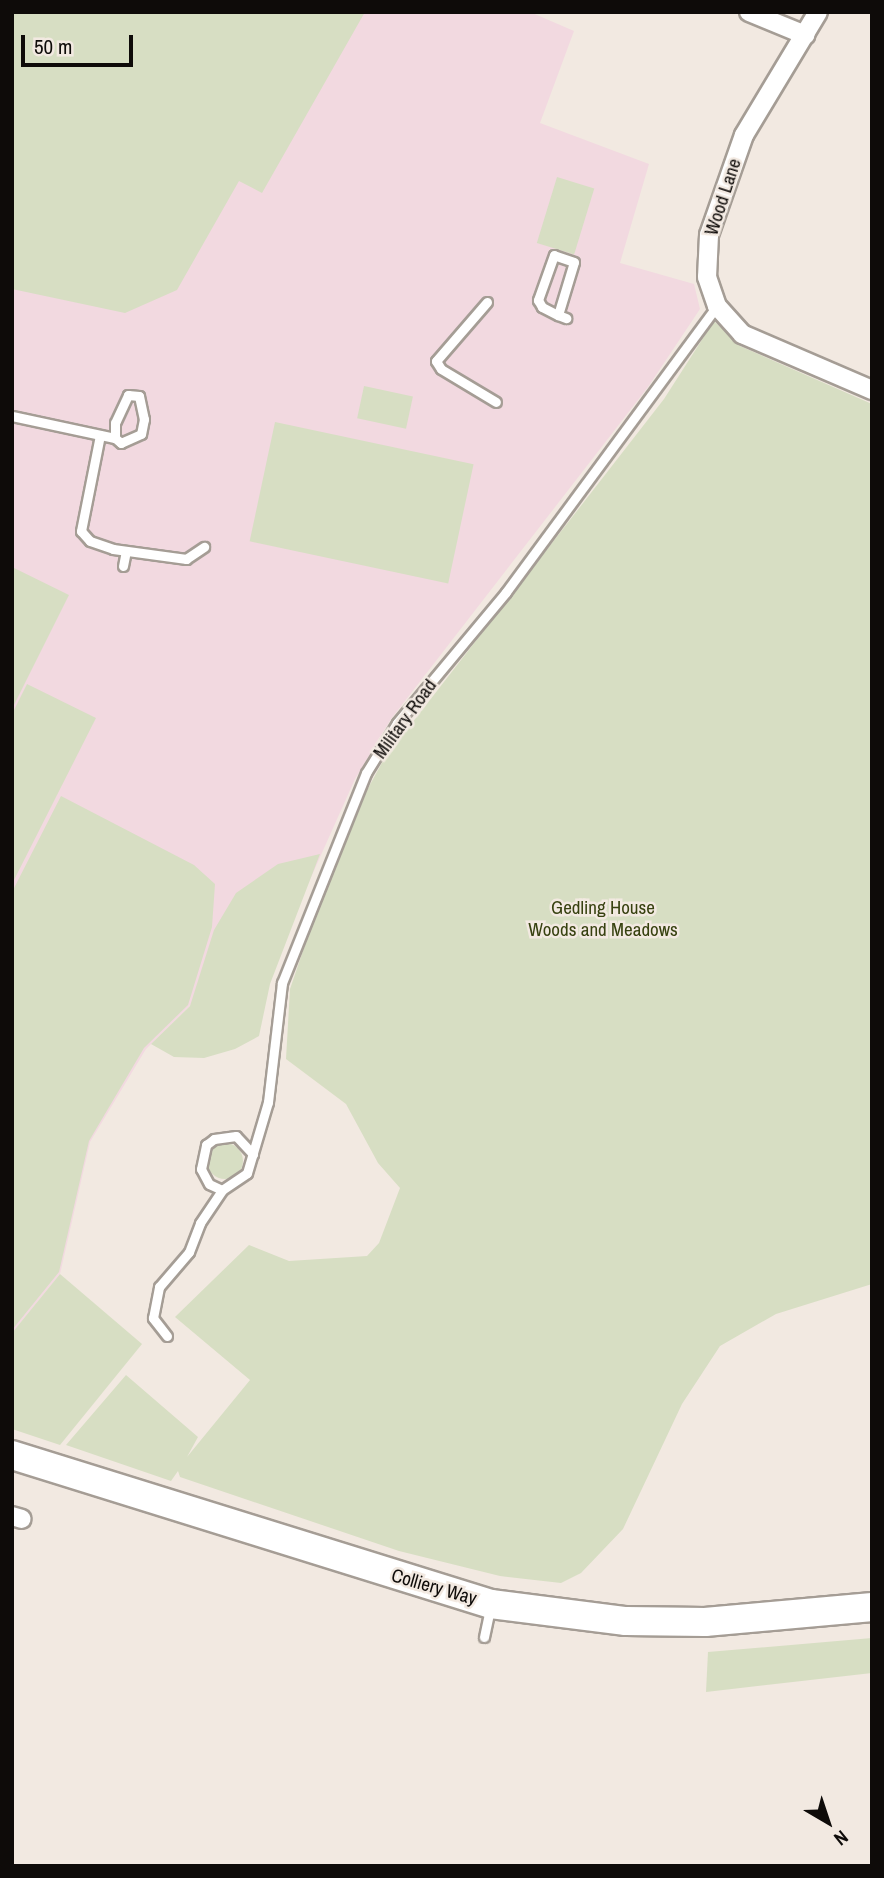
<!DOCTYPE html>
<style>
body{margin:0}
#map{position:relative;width:884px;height:1878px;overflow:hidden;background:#f2e9e1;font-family:"Archivo Narrow",sans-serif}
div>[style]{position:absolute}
.education>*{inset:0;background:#f2d9e0}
.green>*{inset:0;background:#d7dec3;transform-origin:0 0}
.round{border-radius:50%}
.roads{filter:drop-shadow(2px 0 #a59d95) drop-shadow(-2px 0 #a59d95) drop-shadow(0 2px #a59d95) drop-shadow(0 -2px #a59d95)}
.lane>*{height:9px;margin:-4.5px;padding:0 4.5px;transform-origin:4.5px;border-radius:4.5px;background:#fff}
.street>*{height:18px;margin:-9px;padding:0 9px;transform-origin:9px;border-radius:9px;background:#fff}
.primary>*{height:28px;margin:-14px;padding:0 14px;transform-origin:14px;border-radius:14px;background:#fff}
span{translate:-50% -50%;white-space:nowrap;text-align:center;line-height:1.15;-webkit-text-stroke:5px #f2e9e1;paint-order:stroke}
.street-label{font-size:19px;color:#0e0b09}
.park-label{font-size:19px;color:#374110}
.frame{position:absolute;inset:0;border:14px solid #0e0b09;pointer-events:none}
.north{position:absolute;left:793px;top:1787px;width:70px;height:70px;-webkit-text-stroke:5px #f2e9e1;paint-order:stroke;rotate:141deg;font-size:19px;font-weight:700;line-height:28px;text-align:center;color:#0e0b09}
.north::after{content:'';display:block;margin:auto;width:24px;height:32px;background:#0e0b09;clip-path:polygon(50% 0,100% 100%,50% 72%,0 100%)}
.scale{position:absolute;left:21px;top:35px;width:112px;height:32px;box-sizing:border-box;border:4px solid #0e0b09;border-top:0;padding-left:9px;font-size:21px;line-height:24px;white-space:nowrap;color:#0e0b09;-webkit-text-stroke:5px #f2e9e1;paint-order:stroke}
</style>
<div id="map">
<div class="education">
<i style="clip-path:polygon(12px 12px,530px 12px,574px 31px,540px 123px,649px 164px,620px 263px,694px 284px,700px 309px,648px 387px,391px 719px,355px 779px,304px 893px,146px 1049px,90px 1142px,60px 1274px,12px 1333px)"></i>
</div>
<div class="green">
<i style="clip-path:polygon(12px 12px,365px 12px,262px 193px,239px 181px,177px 290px,125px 313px,12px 289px)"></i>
<i style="left:557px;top:177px;width:39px;height:69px;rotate:17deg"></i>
<i style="clip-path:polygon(714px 321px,740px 346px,872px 404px,872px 1284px,776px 1314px,720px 1346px,682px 1404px,623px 1529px,581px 1573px,561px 1583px,500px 1576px,399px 1551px,180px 1477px,178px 1471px,171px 1481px,66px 1445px,126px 1375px,198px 1437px,187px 1457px,250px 1380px,175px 1317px,249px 1245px,289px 1261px,367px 1256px,379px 1243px,400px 1188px,378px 1163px,346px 1104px,286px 1059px,290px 989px,306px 942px,354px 814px,384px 759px,664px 399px)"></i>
<i style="left:364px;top:386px;width:50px;height:33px;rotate:12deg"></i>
<i style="left:275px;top:422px;width:203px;height:122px;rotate:12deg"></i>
<i style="clip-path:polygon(12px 567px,69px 595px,12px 709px)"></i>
<i style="clip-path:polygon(27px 684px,96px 718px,12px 884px,12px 714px)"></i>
<i style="clip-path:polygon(61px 796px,194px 865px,215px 884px,212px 927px,188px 1005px,144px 1048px,89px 1141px,59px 1272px,12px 1330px,12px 892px)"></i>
<i style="clip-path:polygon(320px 854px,270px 984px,259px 1036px,235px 1049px,204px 1058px,174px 1057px,151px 1044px,190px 1006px,214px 930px,236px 893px,278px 864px)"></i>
<i class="round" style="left:207px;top:1143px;width:36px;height:36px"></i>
<i style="clip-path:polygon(60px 1274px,142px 1344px,60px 1445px,12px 1429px,12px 1333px)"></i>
<i style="clip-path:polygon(872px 1638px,872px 1673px,706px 1692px,708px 1652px)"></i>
</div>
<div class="roads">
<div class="lane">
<i style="left:487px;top:302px;width:78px;rotate:130.8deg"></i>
<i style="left:436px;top:361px;width:9px;rotate:58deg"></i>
<i style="left:441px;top:369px;width:64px;rotate:31deg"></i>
<i style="left:558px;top:315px;width:55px;rotate:-73.2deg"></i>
<i style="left:574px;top:262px;width:21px;rotate:-161deg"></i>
<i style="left:554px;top:255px;width:48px;rotate:109.6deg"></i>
<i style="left:538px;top:300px;width:8px;rotate:60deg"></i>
<i style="left:542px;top:307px;width:18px;rotate:27deg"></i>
<i style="left:558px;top:315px;width:9px;rotate:21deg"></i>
<i style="left:128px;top:395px;width:11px;rotate:5deg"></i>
<i style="left:139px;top:396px;width:24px;rotate:78deg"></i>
<i style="left:144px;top:419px;width:15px;rotate:101deg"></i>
<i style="left:141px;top:434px;width:22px;rotate:156deg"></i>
<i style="left:121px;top:443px;width:8px;rotate:-140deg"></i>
<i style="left:115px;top:438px;width:15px;rotate:-90deg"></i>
<i style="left:115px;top:423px;width:31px;rotate:-65deg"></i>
<i style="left:12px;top:416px;width:105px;rotate:12.1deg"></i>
<i style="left:100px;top:435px;width:98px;rotate:101.2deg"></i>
<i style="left:81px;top:531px;width:13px;rotate:48deg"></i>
<i style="left:90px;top:541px;width:24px;rotate:19deg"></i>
<i style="left:113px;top:549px;width:74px;rotate:7.8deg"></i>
<i style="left:186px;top:559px;width:22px;rotate:-34deg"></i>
<i style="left:123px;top:566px;width:15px;rotate:-79deg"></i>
<i style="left:222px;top:1190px;width:14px;rotate:-155deg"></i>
<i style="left:209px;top:1184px;width:17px;rotate:-118deg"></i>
<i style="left:201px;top:1169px;width:25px;rotate:-78deg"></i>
<i style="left:206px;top:1145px;width:10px;rotate:-37deg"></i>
<i style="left:214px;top:1139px;width:22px;rotate:-8deg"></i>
<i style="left:236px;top:1136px;width:25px;rotate:47deg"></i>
<i style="left:167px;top:1336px;width:23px;rotate:-128deg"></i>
<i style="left:153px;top:1318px;width:32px;rotate:-79deg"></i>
<i style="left:159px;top:1287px;width:46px;rotate:-49.4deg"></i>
<i style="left:189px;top:1252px;width:31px;rotate:-69deg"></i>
<i style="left:200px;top:1223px;width:40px;rotate:-56deg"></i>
<i style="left:222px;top:1190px;width:30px;rotate:-34deg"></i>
<i style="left:247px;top:1173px;width:74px;rotate:-73.5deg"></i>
<i style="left:268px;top:1102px;width:120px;rotate:-83.3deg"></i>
<i style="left:282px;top:983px;width:226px;rotate:-68.2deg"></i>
<i style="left:366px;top:773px;width:59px;rotate:-58.2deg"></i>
<i style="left:397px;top:723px;width:170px;rotate:-50.2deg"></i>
<i style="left:506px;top:592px;width:355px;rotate:-53.6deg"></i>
<i style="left:484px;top:1637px;width:30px;rotate:-78deg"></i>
</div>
<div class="street">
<i style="left:749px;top:12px;width:61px;rotate:22.3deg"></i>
<i style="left:818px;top:12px;width:144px;rotate:121deg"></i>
<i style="left:744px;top:135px;width:106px;rotate:109.3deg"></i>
<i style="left:709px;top:235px;width:42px;rotate:92.7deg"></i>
<i style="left:707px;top:277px;width:31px;rotate:71deg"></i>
<i style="left:717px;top:306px;width:38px;rotate:48deg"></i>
<i style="left:742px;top:334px;width:142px;rotate:23.3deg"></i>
<i style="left:12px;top:1516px;width:10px;rotate:17deg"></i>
</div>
<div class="primary">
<i style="left:12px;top:1455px;width:502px;rotate:17.28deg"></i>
<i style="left:491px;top:1604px;width:136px;rotate:7.2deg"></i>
<i style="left:626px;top:1621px;width:79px;rotate:0.7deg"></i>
<i style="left:705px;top:1622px;width:168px;rotate:-5.1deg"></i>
</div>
</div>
<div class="street-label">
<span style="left:723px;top:197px;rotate:-72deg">Wood Lane</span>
<span style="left:405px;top:719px;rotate:-54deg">Military Road</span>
<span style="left:434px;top:1587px;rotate:16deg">Colliery Way</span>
</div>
<div class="park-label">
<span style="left:603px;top:919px">Gedling House<br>Woods and Meadows</span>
</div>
<div class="frame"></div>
<div class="north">N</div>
<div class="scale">50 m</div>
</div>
